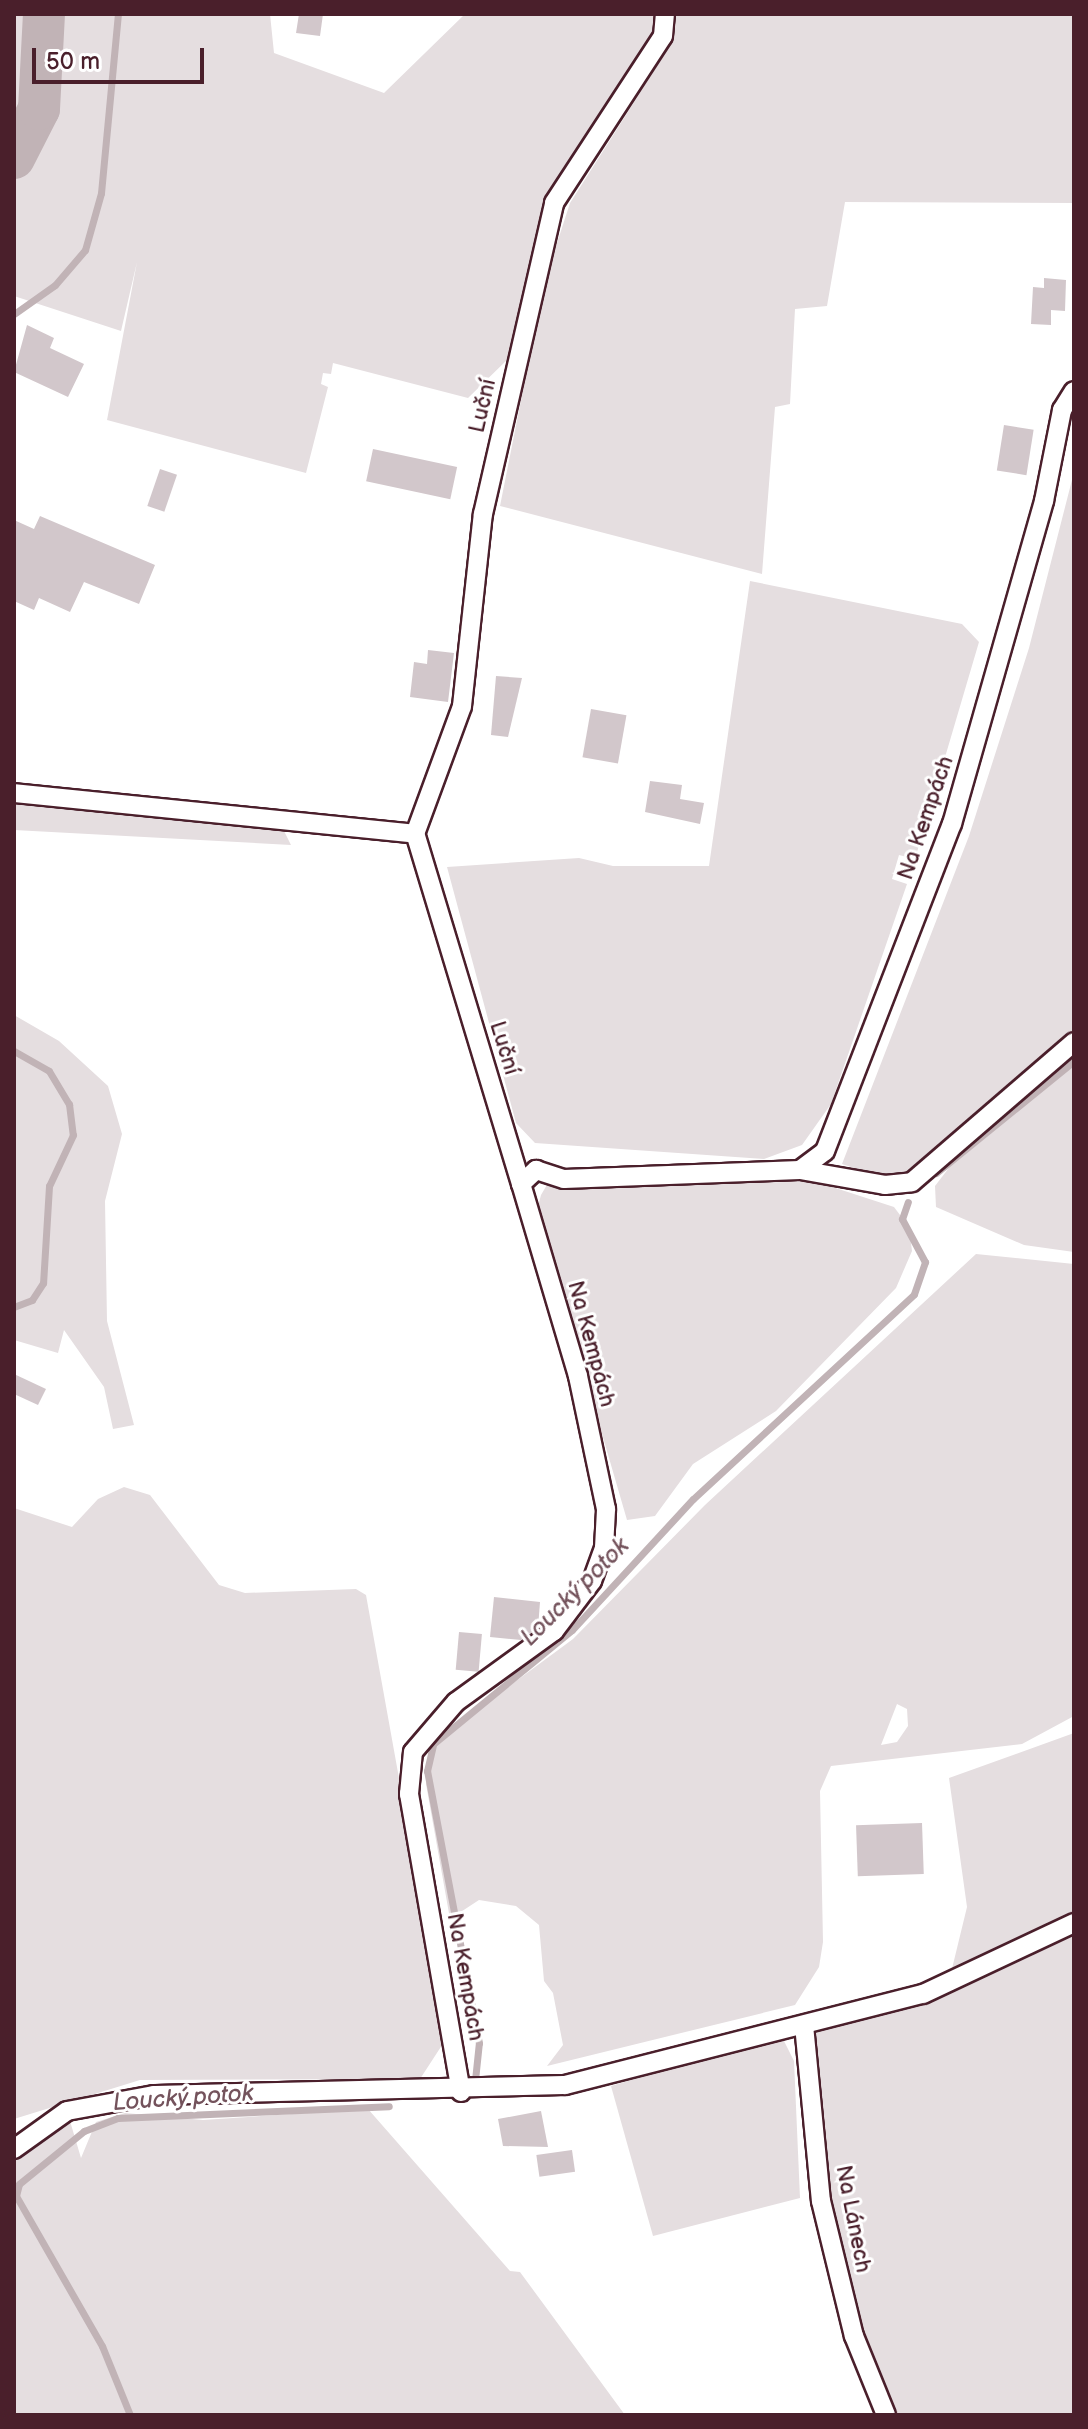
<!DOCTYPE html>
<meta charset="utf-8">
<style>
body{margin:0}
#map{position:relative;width:1088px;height:2429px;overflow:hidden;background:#fff;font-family:"Balsamiq Sans",sans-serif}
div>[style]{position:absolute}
.green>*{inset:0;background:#e5dee0}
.stream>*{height:7px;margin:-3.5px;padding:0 3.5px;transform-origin:3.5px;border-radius:3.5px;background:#c1b3b6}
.river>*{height:42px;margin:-21px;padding:0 21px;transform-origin:21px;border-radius:21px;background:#c1b3b6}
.building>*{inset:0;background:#d2c7cb;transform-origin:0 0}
.roads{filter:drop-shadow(2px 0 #4a1f2b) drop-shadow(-2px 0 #4a1f2b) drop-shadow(0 2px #4a1f2b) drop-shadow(0 -2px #4a1f2b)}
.minor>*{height:18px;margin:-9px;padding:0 9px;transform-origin:9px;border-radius:9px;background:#fff}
span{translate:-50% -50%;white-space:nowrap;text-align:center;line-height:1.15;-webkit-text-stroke:6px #fff;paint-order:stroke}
.street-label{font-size:22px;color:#4a1f2b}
.water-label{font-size:24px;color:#74535c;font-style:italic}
.frame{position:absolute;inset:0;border:16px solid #4a1f2b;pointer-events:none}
.scale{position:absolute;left:32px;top:48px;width:172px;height:36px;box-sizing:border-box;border:4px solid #4a1f2b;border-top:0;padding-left:10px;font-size:24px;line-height:28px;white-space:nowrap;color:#4a1f2b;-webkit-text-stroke:6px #fff;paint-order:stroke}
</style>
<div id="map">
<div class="green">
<i style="clip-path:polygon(14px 14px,270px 14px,274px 53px,384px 93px,465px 14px,1074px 14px,1074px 203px,845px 202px,827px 306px,795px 309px,790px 404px,775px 407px,762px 574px,500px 506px,545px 280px,570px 203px,659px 63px,644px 61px,554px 203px,509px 358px,468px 398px,333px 363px,331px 374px,323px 373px,321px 384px,328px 387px,306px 473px,107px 420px,137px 262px,121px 331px,14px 296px)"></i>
<i style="clip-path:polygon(1074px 472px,1074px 1041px,899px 1183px,842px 1164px,969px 836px,1029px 648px)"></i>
<i style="clip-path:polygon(750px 581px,962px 624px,979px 642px,915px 859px,899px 855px,892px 879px,907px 884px,831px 1104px,802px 1145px,764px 1159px,535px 1143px,516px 1123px,447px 867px,579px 858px,613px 866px,709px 866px)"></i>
<i style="clip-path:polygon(14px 799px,281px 825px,291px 845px,14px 830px)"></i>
<i style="clip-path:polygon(14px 1015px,59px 1041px,108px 1086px,122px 1134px,105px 1201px,107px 1321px,134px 1425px,113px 1429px,104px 1387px,64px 1330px,58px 1353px,14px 1340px)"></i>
<i style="clip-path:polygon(1074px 1062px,1074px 1252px,1024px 1245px,936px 1207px,935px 1186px,958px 1156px)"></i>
<i style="clip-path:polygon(817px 1182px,894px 1207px,909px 1227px,912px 1251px,896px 1288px,776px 1411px,693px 1464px,655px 1516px,627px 1520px,537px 1210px,541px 1195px,548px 1183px)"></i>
<i style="clip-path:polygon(evenodd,976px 1254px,1074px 1264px,1074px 1716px,1022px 1744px,831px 1766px,820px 1791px,823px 1942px,819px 1967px,795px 2005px,547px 2066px,563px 2045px,553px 1993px,544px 1981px,539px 1925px,516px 1906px,479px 1900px,450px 1919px,426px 1784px,432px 1751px,446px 1733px,573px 1639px,705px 1505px,976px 1254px,897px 1704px,907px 1709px,908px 1726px,897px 1742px,881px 1745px,897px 1704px)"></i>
<i style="clip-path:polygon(124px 1487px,150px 1495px,219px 1585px,245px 1593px,356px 1589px,366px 1595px,446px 2039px,420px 2079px,140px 2080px,14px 2119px,14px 1508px,72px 1527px,98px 1499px)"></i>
<i style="clip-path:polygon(1074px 1733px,1074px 2415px,886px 2415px,821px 2201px,804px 2025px,949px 1981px,967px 1907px,949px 1778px)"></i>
<i style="clip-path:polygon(773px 2039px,784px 2041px,794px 2061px,800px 2198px,653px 2236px,611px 2086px)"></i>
<i style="clip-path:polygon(368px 2109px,510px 2271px,520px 2272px,625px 2415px,14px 2415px,14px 2149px,67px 2111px,81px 2158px,96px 2122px,125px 2113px,203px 2120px)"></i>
</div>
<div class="stream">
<i style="left:14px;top:314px;width:50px;rotate:-35.3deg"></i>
<i style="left:55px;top:285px;width:46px;rotate:-49.4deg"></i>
<i style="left:85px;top:250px;width:59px;rotate:-74.3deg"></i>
<i style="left:101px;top:193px;width:180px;rotate:-84.6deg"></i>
<i style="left:14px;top:1051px;width:40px;rotate:29.7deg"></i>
<i style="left:49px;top:1071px;width:39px;rotate:59deg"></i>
<i style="left:69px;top:1104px;width:31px;rotate:83deg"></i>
<i style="left:73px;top:1135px;width:56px;rotate:115.2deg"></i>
<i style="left:49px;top:1186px;width:97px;rotate:93.5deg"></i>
<i style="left:43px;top:1283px;width:20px;rotate:123deg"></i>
<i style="left:32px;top:1300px;width:19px;rotate:159deg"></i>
<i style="left:936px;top:1173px;width:178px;rotate:-39.1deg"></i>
<i style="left:475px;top:2080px;width:37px;rotate:-84deg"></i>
<i style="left:479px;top:2043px;width:277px;rotate:-100.8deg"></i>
<i style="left:427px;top:1771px;width:28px;rotate:-77deg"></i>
<i style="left:433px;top:1744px;width:180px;rotate:-39.4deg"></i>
<i style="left:572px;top:1630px;width:178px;rotate:-47.3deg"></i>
<i style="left:693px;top:1499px;width:301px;rotate:-42.8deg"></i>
<i style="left:914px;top:1294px;width:34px;rotate:-71deg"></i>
<i style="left:925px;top:1262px;width:49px;rotate:-118.1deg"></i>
<i style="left:902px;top:1219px;width:18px;rotate:-71deg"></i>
<i style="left:130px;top:2415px;width:74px;rotate:-112.1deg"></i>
<i style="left:102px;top:2346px;width:173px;rotate:-119.8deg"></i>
<i style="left:16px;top:2196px;width:12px;rotate:-76deg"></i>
<i style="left:19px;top:2184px;width:84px;rotate:-39.2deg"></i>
<i style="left:84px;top:2131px;width:36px;rotate:-21deg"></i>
<i style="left:118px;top:2118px;width:271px;rotate:-2.5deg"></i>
</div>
<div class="river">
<i style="left:14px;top:158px;width:55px;rotate:-63deg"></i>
<i style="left:39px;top:109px;width:95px;rotate:-87deg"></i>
</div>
<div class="building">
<i style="clip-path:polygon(299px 14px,323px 14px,320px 36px,296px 33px)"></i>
<i style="clip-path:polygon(1044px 278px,1066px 280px,1065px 311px,1051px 310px,1051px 325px,1031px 324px,1033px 287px,1044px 288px)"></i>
<i style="clip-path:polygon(27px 325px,54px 338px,50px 348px,84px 364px,68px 397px,14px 372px)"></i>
<i style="left:1004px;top:425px;width:30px;height:46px;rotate:9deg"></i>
<i style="left:373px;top:449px;width:86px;height:33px;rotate:12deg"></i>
<i style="left:160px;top:469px;width:18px;height:39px;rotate:19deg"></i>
<i style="clip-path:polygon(40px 516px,155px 565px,139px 604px,84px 582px,70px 612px,39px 598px,34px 610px,14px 601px,14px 520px,34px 529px)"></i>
<i style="clip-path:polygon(428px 650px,454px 653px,448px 702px,410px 697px,414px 662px,427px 664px)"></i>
<i style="clip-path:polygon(496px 676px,522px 678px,508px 737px,491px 735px)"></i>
<i style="left:591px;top:709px;width:36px;height:49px;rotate:10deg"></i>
<i style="clip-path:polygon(650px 781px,682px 785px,680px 799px,704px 803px,700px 824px,645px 812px)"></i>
<i style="clip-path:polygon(14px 1374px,46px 1389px,38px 1405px,14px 1394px)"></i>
<i style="clip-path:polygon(494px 1597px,540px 1602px,538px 1628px,521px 1640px,490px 1637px)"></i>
<i style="left:459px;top:1632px;width:23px;height:38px;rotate:5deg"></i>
<i style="left:922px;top:1823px;width:51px;height:66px;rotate:88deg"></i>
<i style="clip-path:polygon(541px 2111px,548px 2147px,503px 2146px,498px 2119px)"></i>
<i style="left:572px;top:2150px;width:22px;height:36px;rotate:82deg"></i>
</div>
<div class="roads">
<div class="minor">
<i style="left:14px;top:793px;width:403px;rotate:5.8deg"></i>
<i style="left:800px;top:1170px;width:86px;rotate:10deg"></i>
<i style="left:885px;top:1185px;width:27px;rotate:-6deg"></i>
<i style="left:912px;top:1182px;width:214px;rotate:-40.8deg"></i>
<i style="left:521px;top:1184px;width:366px;rotate:-106.8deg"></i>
<i style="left:415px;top:834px;width:136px;rotate:-69.8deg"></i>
<i style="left:462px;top:706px;width:193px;rotate:-83.8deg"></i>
<i style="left:483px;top:514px;width:319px;rotate:-77.1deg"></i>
<i style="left:554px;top:203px;width:199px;rotate:-56.9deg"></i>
<i style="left:663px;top:36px;width:22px;rotate:-85deg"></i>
<i style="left:804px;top:2025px;width:177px;rotate:84.5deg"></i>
<i style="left:821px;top:2201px;width:139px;rotate:76.3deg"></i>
<i style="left:854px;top:2336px;width:85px;rotate:67.9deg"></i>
<i style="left:461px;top:2092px;width:303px;rotate:-99.9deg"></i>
<i style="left:409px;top:1794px;width:42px;rotate:-84.6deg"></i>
<i style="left:413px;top:1752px;width:66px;rotate:-49.3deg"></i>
<i style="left:456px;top:1702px;width:121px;rotate:-35.9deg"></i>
<i style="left:554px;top:1631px;width:63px;rotate:-52.8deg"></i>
<i style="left:592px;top:1581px;width:35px;rotate:-70deg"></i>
<i style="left:604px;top:1548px;width:39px;rotate:-87deg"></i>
<i style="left:606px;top:1509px;width:136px;rotate:-101.9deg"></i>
<i style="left:578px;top:1376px;width:200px;rotate:-106.5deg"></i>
<i style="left:521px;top:1184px;width:21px;rotate:-43deg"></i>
<i style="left:536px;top:1170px;width:29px;rotate:18deg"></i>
<i style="left:564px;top:1179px;width:236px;rotate:-2.2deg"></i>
<i style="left:800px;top:1170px;width:31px;rotate:-37deg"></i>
<i style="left:825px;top:1151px;width:351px;rotate:-68.8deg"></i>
<i style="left:952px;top:824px;width:336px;rotate:-74.1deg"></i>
<i style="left:1044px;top:501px;width:93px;rotate:-78.8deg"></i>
<i style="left:1062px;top:410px;width:22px;rotate:-58deg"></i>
<i style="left:14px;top:2149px;width:65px;rotate:-35.6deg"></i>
<i style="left:67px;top:2111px;width:88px;rotate:-10.4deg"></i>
<i style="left:154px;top:2095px;width:411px;rotate:-1.4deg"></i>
<i style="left:565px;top:2085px;width:369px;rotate:-14.3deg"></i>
<i style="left:923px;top:1994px;width:167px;rotate:-25.2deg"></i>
</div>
</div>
<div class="street-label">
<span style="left:483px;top:406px;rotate:-77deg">Luční</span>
<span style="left:926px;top:818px;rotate:-71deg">Na Kempách</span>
<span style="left:504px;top:1048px;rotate:73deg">Luční</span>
<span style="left:591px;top:1344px;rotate:75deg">Na Kempách</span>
<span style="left:465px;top:1977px;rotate:80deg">Na Kempách</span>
<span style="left:853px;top:2219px;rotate:79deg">Na Lánech</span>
</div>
<div class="water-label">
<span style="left:575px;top:1592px;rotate:-45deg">Loucký potok</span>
<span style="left:183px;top:2098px;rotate:-4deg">Loucký potok</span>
</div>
<div class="frame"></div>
<div class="scale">50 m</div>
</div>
